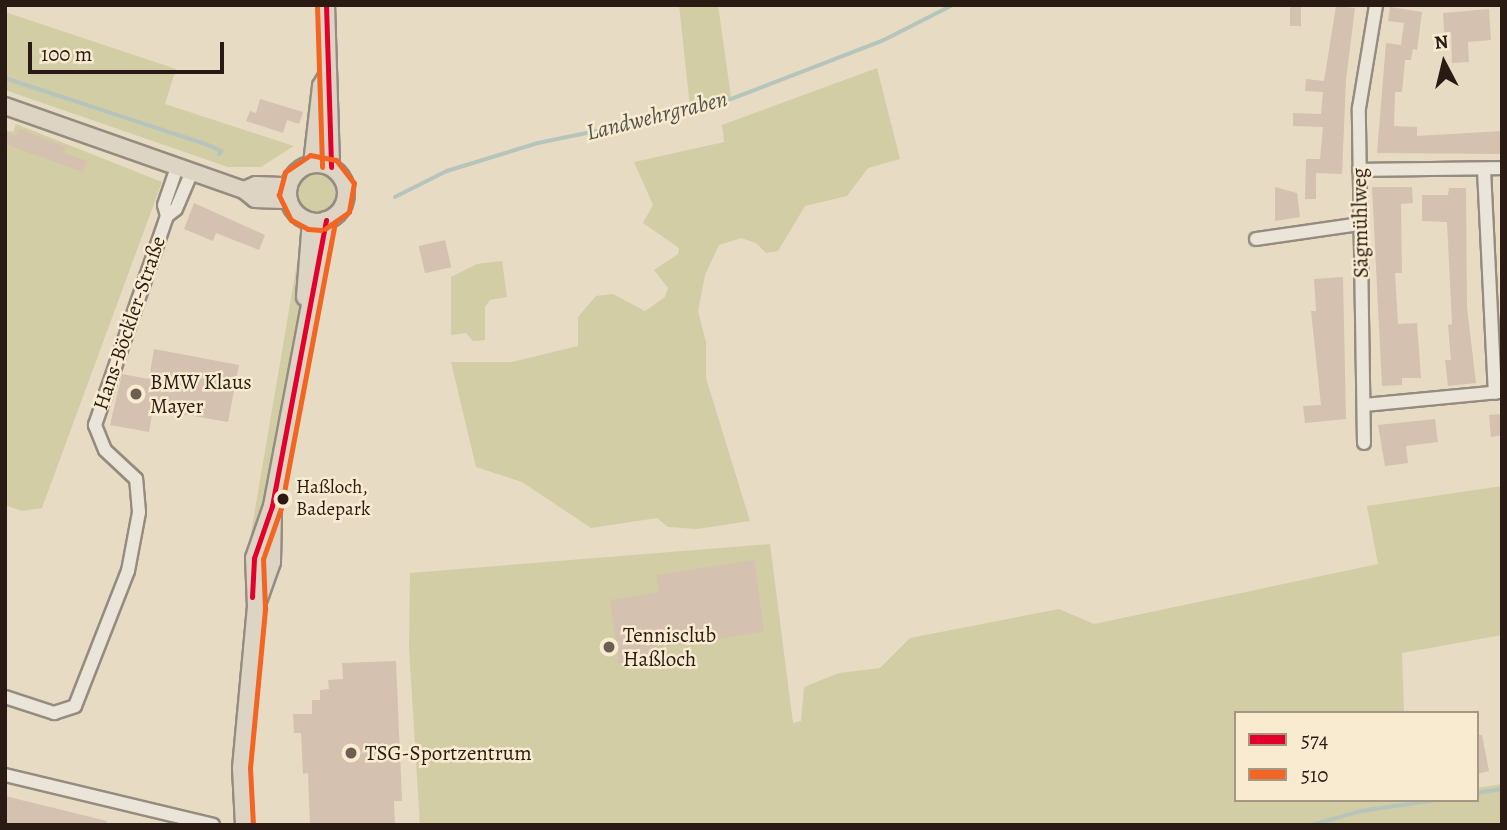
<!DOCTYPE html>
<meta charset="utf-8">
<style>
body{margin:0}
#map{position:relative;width:1507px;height:830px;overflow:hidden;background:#e7dbc4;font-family:Alegreya,serif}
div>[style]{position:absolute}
.green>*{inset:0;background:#d2cda5}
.round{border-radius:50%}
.stream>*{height:3.5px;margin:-1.75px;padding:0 1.75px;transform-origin:1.75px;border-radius:1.75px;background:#b5c5bb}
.building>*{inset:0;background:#d4c1af;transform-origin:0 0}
.roads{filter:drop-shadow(2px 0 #958c7f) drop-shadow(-2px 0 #958c7f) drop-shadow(0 2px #958c7f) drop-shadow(0 -2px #958c7f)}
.minor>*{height:12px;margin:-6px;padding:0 6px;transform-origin:6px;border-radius:6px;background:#eae4d9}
.major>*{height:16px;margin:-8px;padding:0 8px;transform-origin:8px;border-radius:8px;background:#ded4c4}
.major>.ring{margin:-8px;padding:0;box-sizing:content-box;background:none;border:16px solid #ded4c4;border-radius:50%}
.bus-1>*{height:5px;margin:-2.5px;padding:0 2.5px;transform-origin:2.5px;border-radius:2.5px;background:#e4002b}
.bus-2>*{height:5px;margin:-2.5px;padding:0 2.5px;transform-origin:2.5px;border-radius:2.5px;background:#f26522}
.dots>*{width:19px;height:19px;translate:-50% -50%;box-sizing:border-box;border:4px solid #f8ebd0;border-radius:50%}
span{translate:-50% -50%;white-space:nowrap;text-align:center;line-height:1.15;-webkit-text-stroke:5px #f8ebd0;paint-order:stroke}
.bus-label{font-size:19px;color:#291a13}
.left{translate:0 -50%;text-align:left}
.street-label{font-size:21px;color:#291a13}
.poi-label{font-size:21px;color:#291a13}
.water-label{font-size:23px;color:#52524c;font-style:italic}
.frame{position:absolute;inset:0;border:7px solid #291a13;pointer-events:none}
.legend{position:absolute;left:1234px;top:711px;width:245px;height:91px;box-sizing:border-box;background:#f8ebd0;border:2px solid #a59784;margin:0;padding:9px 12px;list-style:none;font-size:21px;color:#291a13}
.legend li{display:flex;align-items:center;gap:14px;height:35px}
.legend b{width:35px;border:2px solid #a59784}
.north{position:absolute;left:1409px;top:28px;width:70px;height:70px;-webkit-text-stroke:5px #f8ebd0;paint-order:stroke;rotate:353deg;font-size:19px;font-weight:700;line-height:28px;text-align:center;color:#291a13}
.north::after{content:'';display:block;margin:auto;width:24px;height:32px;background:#291a13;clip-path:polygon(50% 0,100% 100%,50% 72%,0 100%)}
.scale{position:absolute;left:28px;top:42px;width:196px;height:32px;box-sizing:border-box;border:4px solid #291a13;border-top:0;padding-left:9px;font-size:21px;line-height:24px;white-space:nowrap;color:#291a13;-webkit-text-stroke:5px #f8ebd0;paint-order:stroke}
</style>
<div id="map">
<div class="green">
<i style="clip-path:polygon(679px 5px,718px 5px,731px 97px,690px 107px)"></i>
<i style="clip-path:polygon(5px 12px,176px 69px,165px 104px,294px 146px,261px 167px,228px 167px,5px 90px)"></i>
<i style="clip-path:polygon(877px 68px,900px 159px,868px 168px,847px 196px,805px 206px,778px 251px,766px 253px,756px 243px,741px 238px,719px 245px,705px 275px,698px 311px,706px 342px,706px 378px,750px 521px,697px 529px,668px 527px,657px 518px,591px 528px,522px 482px,476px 467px,451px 362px,512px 362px,578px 346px,578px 317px,596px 296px,613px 294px,645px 311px,665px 297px,668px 288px,654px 270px,678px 254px,679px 248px,643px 223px,653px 205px,634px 162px,724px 142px,722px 125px)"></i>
<i style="clip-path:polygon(16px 124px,162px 182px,42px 508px,22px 511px,5px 505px,5px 130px,13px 132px)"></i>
<i class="round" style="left:295px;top:171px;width:44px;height:44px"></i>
<i style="clip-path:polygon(502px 261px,507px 297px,490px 300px,485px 307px,485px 340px,473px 341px,466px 333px,451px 335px,451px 277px,477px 264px)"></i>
<i style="clip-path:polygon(297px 263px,302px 264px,299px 308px,287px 381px,262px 520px,248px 551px)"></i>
<i style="clip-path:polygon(1502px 486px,1502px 635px,1402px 653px,1404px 713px,1236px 713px,1236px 800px,1477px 800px,1477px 788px,1502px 784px,1502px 825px,420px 825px,409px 648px,410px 573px,770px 544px,793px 723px,801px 721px,804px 687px,839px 673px,880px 668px,910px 638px,1059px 609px,1094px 624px,1378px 564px,1367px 506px)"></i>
</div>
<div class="stream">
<i style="left:5px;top:78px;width:212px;rotate:18.2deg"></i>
<i style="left:206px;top:144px;width:17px;rotate:24deg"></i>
<i style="left:222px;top:151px;width:4px;rotate:124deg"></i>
<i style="left:395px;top:197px;width:58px;rotate:-26.6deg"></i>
<i style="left:447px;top:171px;width:95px;rotate:-17.1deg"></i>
<i style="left:538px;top:143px;width:174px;rotate:-11.6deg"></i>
<i style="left:708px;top:108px;width:186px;rotate:-21.1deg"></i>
<i style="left:882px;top:41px;width:80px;rotate:-26.9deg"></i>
<i style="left:1477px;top:793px;width:25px;rotate:-9deg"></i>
<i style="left:1312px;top:825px;width:51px;rotate:-15.9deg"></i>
<i style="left:1361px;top:811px;width:76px;rotate:-8.3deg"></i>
</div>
<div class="building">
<i style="left:1290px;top:5px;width:11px;height:21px"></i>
<i style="clip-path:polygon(1336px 6px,1355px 8px,1346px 80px,1342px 174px,1316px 173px,1316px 199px,1305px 199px,1306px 159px,1320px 159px,1323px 127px,1293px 126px,1293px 113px,1321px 114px,1323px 92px,1305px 91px,1306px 79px,1324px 81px)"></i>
<i style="clip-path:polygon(1390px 7px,1422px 12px,1417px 50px,1413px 49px,1411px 60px,1405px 60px,1402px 92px,1395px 92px,1394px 126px,1417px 127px,1417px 136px,1502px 131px,1502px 154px,1377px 153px,1386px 43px,1401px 45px,1404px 23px,1388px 21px)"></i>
<i style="clip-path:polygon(1489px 9px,1491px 40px,1468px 42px,1469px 62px,1452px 63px,1451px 32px,1444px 32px,1443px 13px)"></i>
<i style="clip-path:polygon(260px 99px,303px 112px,299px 124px,287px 120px,283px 133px,246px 121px,250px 111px,256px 113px)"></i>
<i style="clip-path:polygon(19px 129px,66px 147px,64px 153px,87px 161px,83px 172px,5px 144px,5px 132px,16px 136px)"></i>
<i style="clip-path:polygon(1275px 187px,1297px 193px,1300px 217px,1275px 221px)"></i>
<i style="clip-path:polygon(1372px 187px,1412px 187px,1413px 203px,1401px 204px,1402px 273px,1395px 273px,1398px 324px,1417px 323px,1421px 378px,1402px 378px,1402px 385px,1382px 386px)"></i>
<i style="clip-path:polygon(1449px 188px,1466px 188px,1467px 307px,1476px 383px,1448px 386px,1445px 360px,1451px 360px,1448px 325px,1452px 324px,1447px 222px,1422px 221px,1422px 195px,1448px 195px)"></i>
<i style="clip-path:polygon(194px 203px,265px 235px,259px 250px,216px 233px,213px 241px,184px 229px)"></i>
<i style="left:445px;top:240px;width:28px;height:27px;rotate:77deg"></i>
<i style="clip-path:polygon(1343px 277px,1346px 419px,1305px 423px,1303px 406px,1321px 405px,1311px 311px,1316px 311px,1314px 279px)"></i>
<i style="clip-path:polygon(154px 349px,239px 365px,228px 422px,153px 409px,149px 432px,110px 425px,122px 374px,149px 379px)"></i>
<i style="clip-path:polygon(1502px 414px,1502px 435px,1491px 437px,1489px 415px)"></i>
<i style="clip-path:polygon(1435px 419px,1438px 442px,1406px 446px,1408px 463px,1385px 466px,1378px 425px)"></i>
<i style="clip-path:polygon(754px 560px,764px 632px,648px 649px,649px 658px,619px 663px,610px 600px,659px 592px,656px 575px)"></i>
<i style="clip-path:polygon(396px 661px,402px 801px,394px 801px,395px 825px,310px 825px,308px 773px,303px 774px,301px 733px,294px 733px,293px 714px,312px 714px,312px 700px,320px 700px,320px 690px,329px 689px,328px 680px,343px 679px,342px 663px)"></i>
<i style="clip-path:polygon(1477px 735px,1482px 735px,1489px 771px,1477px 774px)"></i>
<i style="clip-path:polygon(5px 796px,107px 821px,106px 825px,5px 825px)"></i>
</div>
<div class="roads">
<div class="minor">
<i style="left:1359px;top:170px;width:143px;rotate:-0.8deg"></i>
<i style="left:1484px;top:170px;width:223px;rotate:87.2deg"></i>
<i style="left:167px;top:216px;width:11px;rotate:-38deg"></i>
<i style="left:176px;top:209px;width:39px;rotate:-67deg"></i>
<i style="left:1256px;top:239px;width:105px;rotate:-8.2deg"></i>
<i style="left:1365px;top:405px;width:136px;rotate:-5.5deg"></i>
<i style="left:1364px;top:443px;width:335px;rotate:-90.9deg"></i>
<i style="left:1359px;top:108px;width:104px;rotate:-80.6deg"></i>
<i style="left:5px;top:697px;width:52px;rotate:18.1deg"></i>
<i style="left:54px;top:713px;width:22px;rotate:-18deg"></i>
<i style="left:75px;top:706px;width:145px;rotate:-68.6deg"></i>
<i style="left:128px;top:571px;width:60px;rotate:-79.4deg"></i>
<i style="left:139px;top:512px;width:33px;rotate:-95deg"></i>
<i style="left:136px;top:479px;width:42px;rotate:-136.9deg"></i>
<i style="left:105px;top:450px;width:27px;rotate:-112deg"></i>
<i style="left:95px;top:425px;width:221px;rotate:-71deg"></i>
<i style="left:167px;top:216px;width:11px;rotate:-105deg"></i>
<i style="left:164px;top:205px;width:39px;rotate:-71deg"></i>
<i style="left:5px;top:775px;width:214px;rotate:13.5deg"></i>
</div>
<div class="major">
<i style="left:326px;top:5px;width:162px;rotate:88.2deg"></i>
<i style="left:5px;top:106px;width:253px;rotate:19.4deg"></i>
<i style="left:244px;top:190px;width:14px;rotate:39deg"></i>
<i style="left:255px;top:199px;width:34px;rotate:2deg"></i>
<i style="left:312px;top:164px;width:79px;rotate:-83.4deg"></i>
<i style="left:321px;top:86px;width:12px;rotate:-59deg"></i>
<i class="ring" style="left:288px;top:164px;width:42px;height:42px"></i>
<i style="left:244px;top:190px;width:13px;rotate:-23deg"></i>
<i style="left:256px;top:185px;width:33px;rotate:2deg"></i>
<i style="left:305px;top:297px;width:76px;rotate:-85.5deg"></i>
<i style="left:256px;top:607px;width:48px;rotate:-70.4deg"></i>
<i style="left:272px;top:562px;width:54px;rotate:-88.9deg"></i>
<i style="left:244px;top:825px;width:57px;rotate:-93deg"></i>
<i style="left:241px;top:768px;width:162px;rotate:-84.7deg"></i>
<i style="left:256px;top:607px;width:49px;rotate:-92.3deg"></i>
<i style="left:254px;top:558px;width:55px;rotate:-70.9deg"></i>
<i style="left:272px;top:506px;width:291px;rotate:-79.3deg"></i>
</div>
</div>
<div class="bus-1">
<i style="left:326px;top:5px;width:162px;rotate:88.2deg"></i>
<i style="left:252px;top:597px;width:39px;rotate:-87deg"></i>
<i style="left:254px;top:558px;width:55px;rotate:-70.9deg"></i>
<i style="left:272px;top:506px;width:291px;rotate:-79.3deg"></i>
</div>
<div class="bus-2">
<i style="left:317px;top:5px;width:162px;rotate:88.2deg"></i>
<i style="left:321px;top:230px;width:13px;rotate:-176deg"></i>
<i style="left:308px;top:229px;width:19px;rotate:-152deg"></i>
<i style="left:291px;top:220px;width:28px;rotate:-116deg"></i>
<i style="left:279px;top:195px;width:24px;rotate:-75deg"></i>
<i style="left:285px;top:172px;width:30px;rotate:-34deg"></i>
<i style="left:310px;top:155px;width:26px;rotate:11deg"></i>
<i style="left:336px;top:160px;width:29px;rotate:52deg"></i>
<i style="left:354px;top:183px;width:29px;rotate:100deg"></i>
<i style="left:349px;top:212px;width:29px;rotate:145deg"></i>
<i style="left:253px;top:825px;width:57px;rotate:-93deg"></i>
<i style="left:250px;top:768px;width:161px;rotate:-84.6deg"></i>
<i style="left:265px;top:608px;width:49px;rotate:-92.3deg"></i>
<i style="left:263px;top:559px;width:54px;rotate:-70.6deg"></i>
<i style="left:281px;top:508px;width:291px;rotate:-79.3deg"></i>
</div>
<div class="dots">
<i style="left:136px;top:394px;background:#6c5e51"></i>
<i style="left:283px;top:499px;background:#291a13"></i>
<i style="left:609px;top:647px;background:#6c5e51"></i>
<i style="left:351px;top:753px;background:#6c5e51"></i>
</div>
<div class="bus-label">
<span class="left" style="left:296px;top:499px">Haßloch,<br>Badepark</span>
</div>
<div class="street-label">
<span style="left:1360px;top:223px;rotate:-91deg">Sägmühlweg</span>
<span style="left:129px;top:323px;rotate:-71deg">Hans-Böckler-Straße</span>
</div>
<div class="poi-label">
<span class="left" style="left:150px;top:394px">BMW Klaus<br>Mayer</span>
<span class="left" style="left:623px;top:647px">Tennisclub<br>Haßloch</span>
<span class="left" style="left:365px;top:753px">TSG-Sportzentrum</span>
</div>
<div class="water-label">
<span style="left:657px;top:116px;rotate:-14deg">Landwehrgraben</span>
</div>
<div class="frame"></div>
<ul class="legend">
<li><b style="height:9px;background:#e4002b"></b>574</li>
<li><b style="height:9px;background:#f26522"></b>510</li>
</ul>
<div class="north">N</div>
<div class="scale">100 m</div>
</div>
